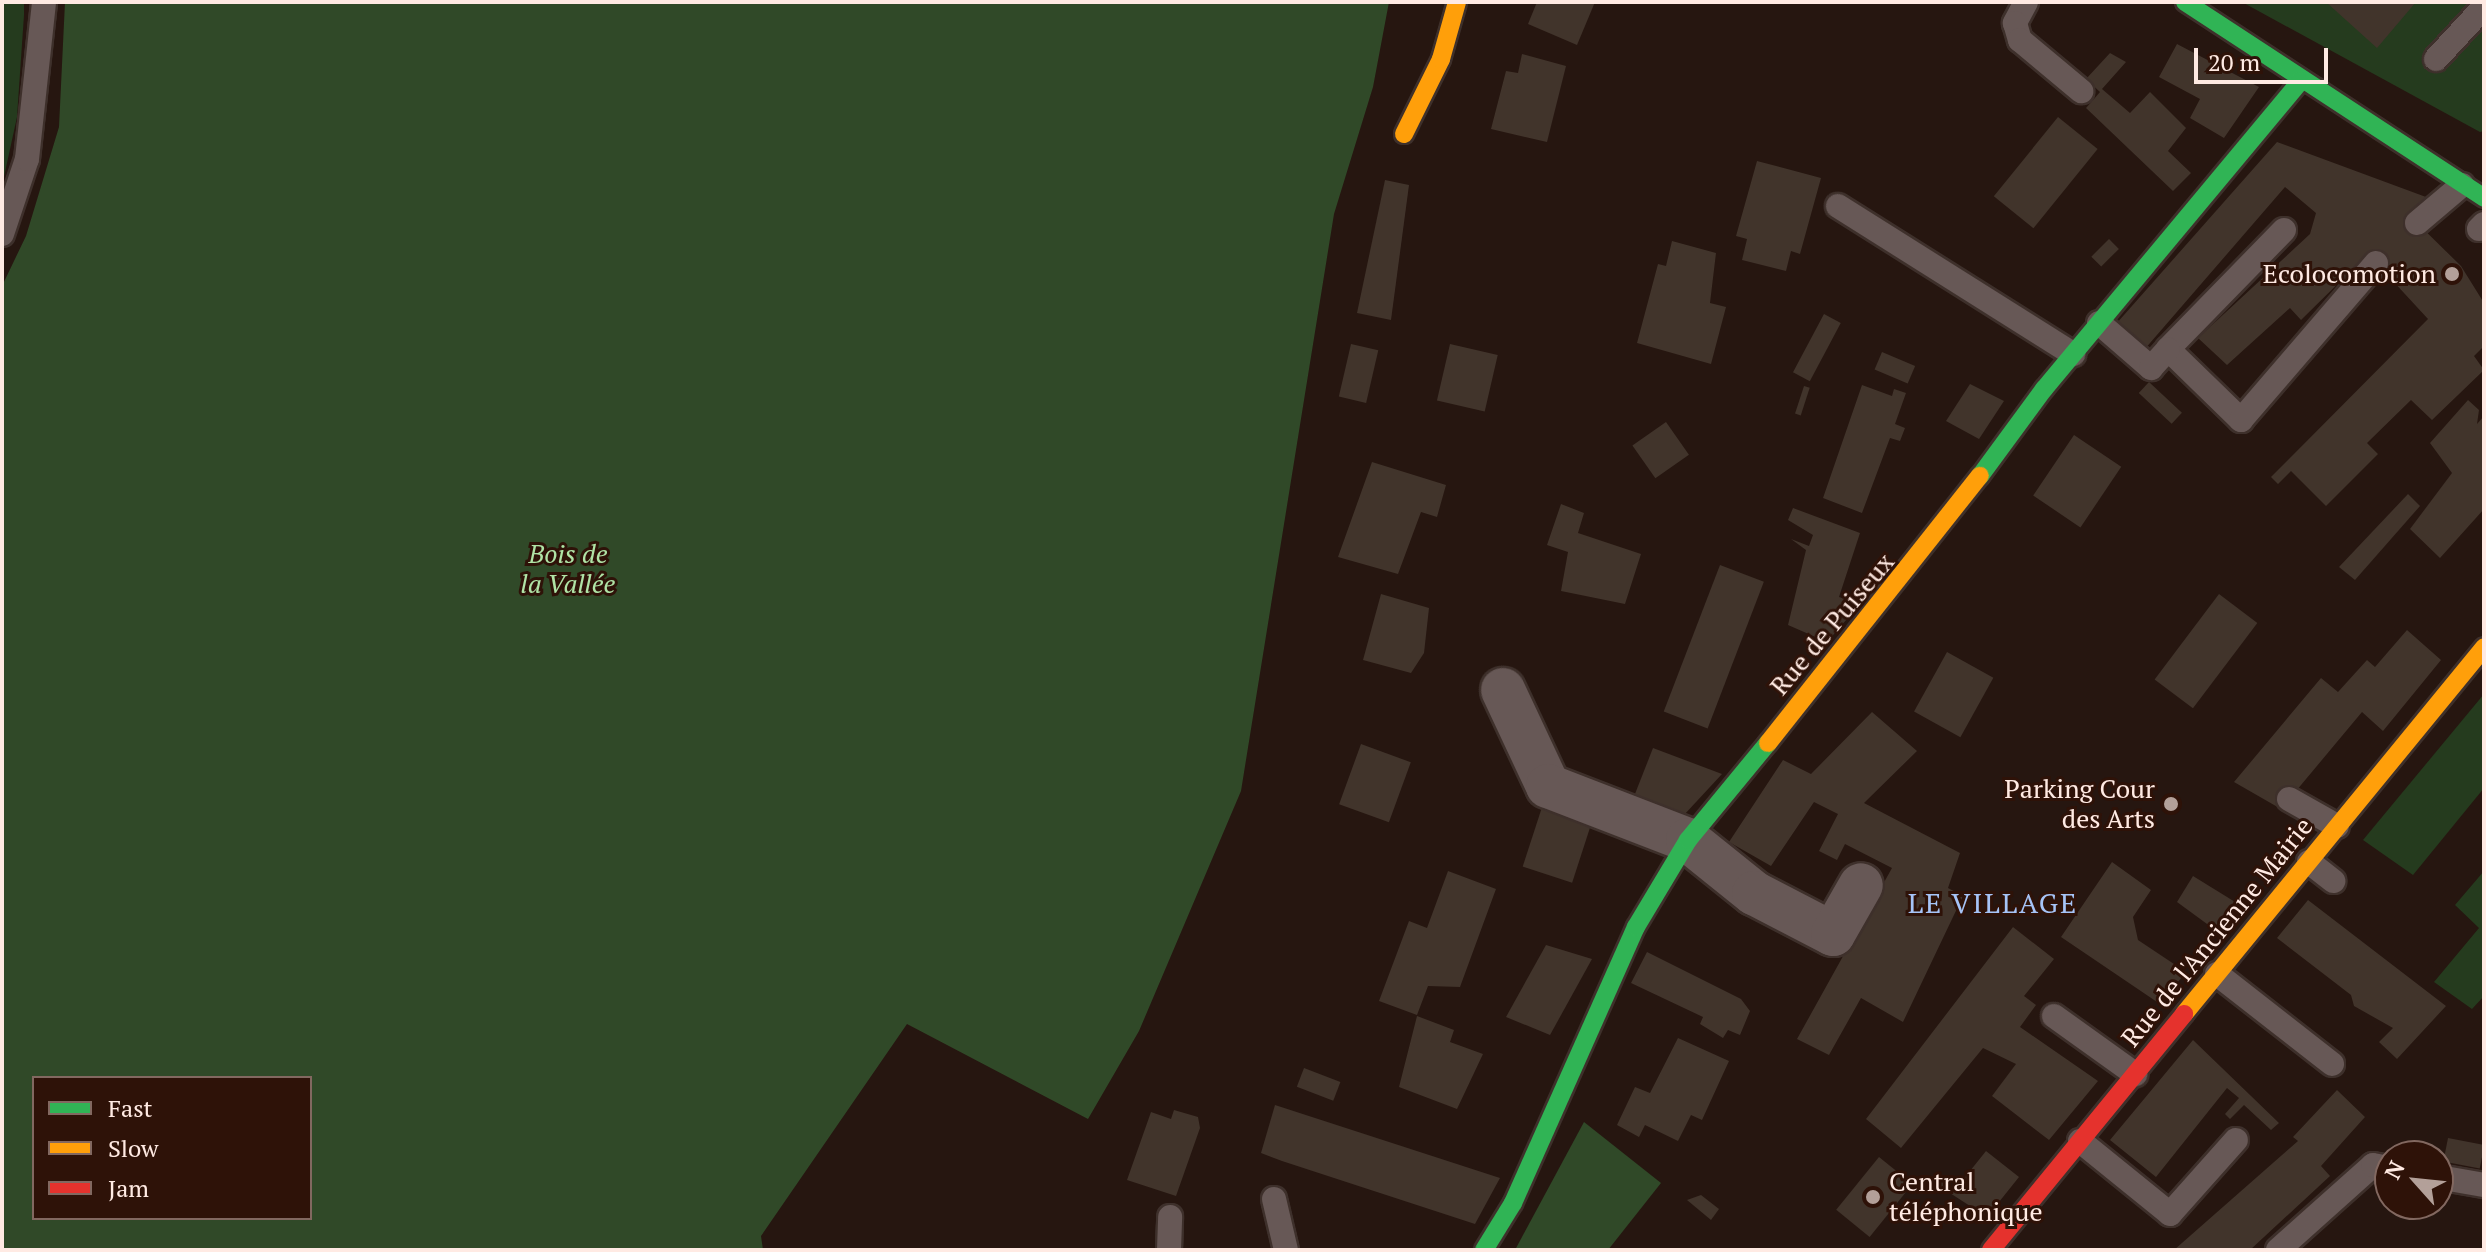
<!DOCTYPE html>
<meta charset="utf-8">
<style>
body{margin:0}
#map{position:relative;width:2486px;height:1252px;overflow:hidden;background:#261610;font-family:"PT Serif",serif}
div>[style]{position:absolute}
.green>*{inset:0;background:#253b1e}
.forest>*{inset:0;background:#304928}
.building>*{inset:0;background:#41342b;transform-origin:0 0}
.roads{filter:drop-shadow(2px 0 #3e302b) drop-shadow(-2px 0 #3e302b) drop-shadow(0 2px #3e302b) drop-shadow(0 -2px #3e302b)}
.lane>*{height:24px;margin:-12px;padding:0 12px;transform-origin:12px;border-radius:12px;background:#675856}
.street>*{height:44px;margin:-22px;padding:0 22px;transform-origin:22px;border-radius:22px;background:#675856}
.fast>*{height:18px;margin:-9px;padding:0 9px;transform-origin:9px;border-radius:9px;background:#30b455}
.slow>*{height:18px;margin:-9px;padding:0 9px;transform-origin:9px;border-radius:9px;background:#ff9f0a}
.jam>*{height:18px;margin:-9px;padding:0 9px;transform-origin:9px;border-radius:9px;background:#e5322d}
.dots>*{width:22px;height:22px;translate:-50% -50%;box-sizing:border-box;border:4px solid #2e1208;border-radius:50%}
span{translate:-50% -50%;white-space:nowrap;text-align:center;line-height:1.15;-webkit-text-stroke:6px #2e1208;paint-order:stroke}
.poi-label{font-size:26px;color:#ffeae3}
.right{translate:-100% -50%;text-align:right}
.left{translate:0 -50%;text-align:left}
.park-label{font-size:26px;color:#b0e4a6;font-style:italic}
.street-label{font-size:26px;color:#ffeae3}
.neighbourhood-label{font-size:28px;color:#a6c4f7;letter-spacing:2px}
.frame{position:absolute;inset:0;border:4px solid #ffeae3;pointer-events:none}
.legend{position:absolute;left:32px;top:1076px;width:280px;height:144px;box-sizing:border-box;background:#2e1208;border:2px solid #826860;margin:0;padding:10px 14px;list-style:none;font-size:24px;color:#ffeae3}
.legend li{display:flex;align-items:center;gap:16px;height:40px}
.legend b{width:40px;border:2px solid #826860}
.north{position:absolute;left:2374px;top:1140px;width:80px;height:80px;box-sizing:border-box;background:#2e1208;border:2px solid #826860;border-radius:50%;rotate:297deg;font-size:22px;font-weight:700;line-height:32px;text-align:center;color:#ffeae3}
.north::after{content:'';display:block;margin:auto;width:28px;height:36px;background:#b3a099;clip-path:polygon(50% 0,100% 100%,50% 72%,0 100%)}
.scale{position:absolute;left:2194px;top:48px;width:134px;height:36px;box-sizing:border-box;border:4px solid #ffeae3;border-top:0;padding-left:10px;font-size:24px;line-height:28px;white-space:nowrap;color:#ffeae3;-webkit-text-stroke:6px #2e1208;paint-order:stroke}
</style>
<div id="map">
<div class="green">
<i style="clip-path:polygon(2px 2px,24px 2px,24px 15px,17px 117px,2px 186px)"></i>
<i style="clip-path:polygon(2242px 2px,2484px 2px,2484px 131px,2480px 132px)"></i>
<i style="clip-path:polygon(2484px 694px,2484px 788px,2413px 875px,2363px 840px)"></i>
<i style="clip-path:polygon(2484px 871px,2484px 996px,2472px 1009px,2434px 982px,2479px 928px,2455px 905px)"></i>
</div>
<div class="forest">
<i style="clip-path:polygon(evenodd,65px 2px,1389px 2px,1373px 87px,1334px 214px,1241px 791px,1139px 1031px,1088px 1119px,907px 1024px,761px 1236px,763px 1250px,2px 1250px,2px 286px,26px 236px,59px 127px,65px 2px,34px 1078px,310px 1078px,310px 1218px,34px 1218px,34px 1078px)"></i>
<i style="clip-path:polygon(1584px 1122px,1661px 1183px,1608px 1250px,1515px 1250px)"></i>
</div>
<div class="building">
<i style="clip-path:polygon(1537px 2px,1595px 2px,1577px 45px,1528px 24px)"></i>
<i style="clip-path:polygon(2326px 2px,2416px 2px,2377px 48px)"></i>
<i style="clip-path:polygon(2177px 44px,2259px 87px,2224px 138px,2190px 118px,2200px 99px,2159px 77px)"></i>
<i style="clip-path:polygon(2110px 53px,2126px 62px,2102px 89px,2130px 113px,2150px 92px,2186px 128px,2168px 151px,2191px 173px,2173px 191px,2086px 108px,2100px 92px,2086px 79px)"></i>
<i style="clip-path:polygon(1522px 54px,1566px 66px,1547px 142px,1491px 129px,1506px 71px,1518px 73px)"></i>
<i style="left:2058px;top:117px;width:51px;height:102px;rotate:39deg"></i>
<i style="clip-path:polygon(2277px 142px,2426px 197px,2408px 214px,2461px 266px,2484px 303px,2484px 346px,2474px 356px,2484px 370px,2432px 420px,2411px 400px,2367px 443px,2378px 454px,2326px 506px,2291px 471px,2278px 484px,2271px 477px,2428px 319px,2368px 254px,2301px 320px,2290px 308px,2227px 365px,2198px 338px,2310px 234px,2316px 213px,2285px 187px,2144px 350px,2116px 324px)"></i>
<i style="clip-path:polygon(1757px 161px,1821px 178px,1800px 254px,1791px 251px,1786px 271px,1742px 260px,1747px 239px,1736px 236px)"></i>
<i style="clip-path:polygon(1385px 180px,1409px 185px,1391px 320px,1357px 313px)"></i>
<i style="left:2109px;top:239px;width:14px;height:25px;rotate:45deg"></i>
<i style="clip-path:polygon(1672px 241px,1716px 253px,1710px 303px,1726px 307px,1711px 364px,1637px 343px,1658px 264px,1666px 266px)"></i>
<i style="left:1824px;top:314px;width:19px;height:66px;rotate:28deg"></i>
<i style="left:1351px;top:344px;width:28px;height:54px;rotate:13deg"></i>
<i style="left:1450px;top:344px;width:49px;height:58px;rotate:13deg"></i>
<i style="left:1882px;top:352px;width:36px;height:19px;rotate:23deg"></i>
<i style="left:2149px;top:382px;width:45px;height:15px;rotate:43deg"></i>
<i style="clip-path:polygon(1970px 384px,2004px 401px,1979px 439px,1946px 421px)"></i>
<i style="clip-path:polygon(1862px 385px,1892px 396px,1894px 389px,1906px 393px,1895px 424px,1905px 428px,1900px 441px,1890px 438px,1862px 513px,1823px 498px)"></i>
<i style="left:1804px;top:386px;width:6px;height:29px;rotate:18deg"></i>
<i style="clip-path:polygon(2468px 400px,2479px 410px,2477px 424px,2484px 416px,2484px 509px,2440px 558px,2410px 529px,2452px 473px,2430px 443px)"></i>
<i style="left:1666px;top:422px;width:40px;height:41px;rotate:55deg"></i>
<i style="left:2074px;top:435px;width:57px;height:73px;rotate:34deg"></i>
<i style="clip-path:polygon(1372px 462px,1446px 485px,1437px 517px,1421px 512px,1398px 574px,1338px 557px)"></i>
<i style="clip-path:polygon(2408px 494px,2420px 506px,2355px 580px,2339px 567px)"></i>
<i style="clip-path:polygon(1561px 504px,1584px 513px,1578px 533px,1641px 554px,1625px 604px,1561px 591px,1568px 552px,1547px 545px)"></i>
<i style="clip-path:polygon(1793px 508px,1860px 533px,1839px 597px,1860px 604px,1827px 642px,1788px 625px,1806px 550px,1791px 539px,1809px 546px,1813px 535px,1788px 520px)"></i>
<i style="left:1720px;top:565px;width:47px;height:157px;rotate:21deg"></i>
<i style="clip-path:polygon(1381px 594px,1429px 608px,1424px 653px,1411px 673px,1363px 660px)"></i>
<i style="left:2219px;top:594px;width:48px;height:107px;rotate:37deg"></i>
<i style="clip-path:polygon(2407px 630px,2441px 660px,2383px 731px,2362px 712px,2281px 809px,2234px 782px,2321px 678px,2338px 692px,2367px 660px,2375px 667px)"></i>
<i style="left:1947px;top:652px;width:53px;height:68px;rotate:29deg"></i>
<i style="clip-path:polygon(1872px 712px,1917px 751px,1864px 803px,1960px 853px,1948px 888px,1963px 896px,1903px 1022px,1861px 998px,1829px 1055px,1797px 1039px,1892px 868px,1845px 844px,1837px 860px,1819px 851px,1838px 814px,1814px 802px,1771px 866px,1729px 842px,1783px 760px,1811px 774px)"></i>
<i style="left:1361px;top:744px;width:53px;height:64px;rotate:20deg"></i>
<i style="clip-path:polygon(1653px 748px,1722px 774px,1684px 815px,1633px 799px)"></i>
<i style="left:1544px;top:801px;width:52px;height:69px;rotate:18deg"></i>
<i style="clip-path:polygon(2112px 862px,2151px 890px,2133px 917px,2138px 940px,2186px 972px,2160px 1004px,2061px 937px)"></i>
<i style="clip-path:polygon(1448px 871px,1496px 889px,1460px 987px,1428px 986px,1417px 1015px,1379px 1001px,1409px 921px,1427px 928px)"></i>
<i style="clip-path:polygon(2193px 876px,2240px 905px,2218px 932px,2177px 902px)"></i>
<i style="clip-path:polygon(2308px 900px,2446px 1006px,2397px 1059px,2379px 1042px,2393px 1028px,2354px 1006px,2351px 995px,2277px 938px)"></i>
<i style="clip-path:polygon(2013px 927px,2054px 959px,2024px 996px,2036px 1005px,2020px 1027px,2098px 1081px,2049px 1140px,1992px 1096px,2016px 1064px,1983px 1048px,1901px 1148px,1866px 1119px)"></i>
<i style="clip-path:polygon(1546px 945px,1592px 959px,1550px 1035px,1506px 1017px)"></i>
<i style="clip-path:polygon(1647px 952px,1741px 999px,1750px 1011px,1740px 1035px,1728px 1030px,1723px 1038px,1700px 1024px,1703px 1017px,1631px 983px)"></i>
<i style="clip-path:polygon(1417px 1016px,1454px 1030px,1450px 1042px,1483px 1054px,1457px 1109px,1399px 1087px)"></i>
<i style="clip-path:polygon(1678px 1038px,1729px 1061px,1702px 1120px,1691px 1115px,1678px 1141px,1645px 1125px,1639px 1137px,1617px 1125px,1635px 1087px,1650px 1093px)"></i>
<i style="clip-path:polygon(2193px 1040px,2279px 1123px,2271px 1130px,2244px 1105px,2230px 1119px,2225px 1114px,2239px 1098px,2227px 1088px,2156px 1177px,2110px 1140px)"></i>
<i style="left:1304px;top:1068px;width:39px;height:20px;rotate:21deg"></i>
<i style="clip-path:polygon(2337px 1090px,2365px 1117px,2321px 1166px,2330px 1176px,2250px 1250px,2174px 1250px,2298px 1141px,2293px 1137px)"></i>
<i style="clip-path:polygon(1275px 1105px,1500px 1178px,1475px 1224px,1282px 1161px,1261px 1153px)"></i>
<i style="clip-path:polygon(1174px 1110px,1198px 1117px,1200px 1128px,1176px 1196px,1127px 1180px,1151px 1112px,1171px 1119px)"></i>
<i style="left:2448px;top:1138px;width:37px;height:24px;rotate:11deg"></i>
<i style="clip-path:polygon(1986px 1151px,2019px 1177px,1987px 1217px,1936px 1184px,1940px 1180px,1954px 1191px)"></i>
<i style="left:1879px;top:1157px;width:43px;height:68px;rotate:39deg"></i>
<i style="clip-path:polygon(1701px 1195px,1719px 1209px,1711px 1220px,1687px 1200px)"></i>
</div>
<div class="roads">
<div class="lane">
<i style="left:2026px;top:2px;width:24px;rotate:118deg"></i>
<i style="left:2015px;top:23px;width:18px;rotate:74deg"></i>
<i style="left:2020px;top:40px;width:80px;rotate:39.9deg"></i>
<i style="left:2436px;top:59px;width:71px;rotate:-47.3deg"></i>
<i style="left:1838px;top:206px;width:278px;rotate:32.2deg"></i>
<i style="left:2417px;top:223px;width:59px;rotate:-40.2deg"></i>
<i style="left:2479px;top:229px;width:7px;rotate:-45deg"></i>
<i style="left:2284px;top:230px;width:166px;rotate:134.3deg"></i>
<i style="left:2168px;top:349px;width:102px;rotate:44.2deg"></i>
<i style="left:2241px;top:420px;width:207px;rotate:-49.3deg"></i>
<i style="left:2px;top:234px;width:79px;rotate:-71.6deg"></i>
<i style="left:27px;top:159px;width:158px;rotate:-83.8deg"></i>
<i style="left:2099px;top:323px;width:69px;rotate:40.9deg"></i>
<i style="left:2151px;top:368px;width:25px;rotate:-48deg"></i>
<i style="left:2289px;top:799px;width:55px;rotate:29.4deg"></i>
<i style="left:2309px;top:862px;width:31px;rotate:38deg"></i>
<i style="left:2217px;top:974px;width:146px;rotate:38deg"></i>
<i style="left:2054px;top:1016px;width:100px;rotate:35.6deg"></i>
<i style="left:2080px;top:1141px;width:116px;rotate:39deg"></i>
<i style="left:2170px;top:1214px;width:99px;rotate:-48.3deg"></i>
<i style="left:2438px;top:1177px;width:47px;rotate:9.9deg"></i>
<i style="left:1274px;top:1199px;width:52px;rotate:76.8deg"></i>
<i style="left:1169px;top:1250px;width:33px;rotate:-88deg"></i>
<i style="left:2278px;top:1250px;width:127px;rotate:-41.8deg"></i>
<i style="left:2373px;top:1165px;width:17px;rotate:10deg"></i>
</div>
<div class="street">
<i style="left:1503px;top:690px;width:106px;rotate:64.9deg"></i>
<i style="left:1548px;top:786px;width:150px;rotate:21.1deg"></i>
<i style="left:1688px;top:840px;width:85px;rotate:38.8deg"></i>
<i style="left:1754px;top:893px;width:89px;rotate:27.4deg"></i>
<i style="left:1833px;top:934px;width:56px;rotate:-60.3deg"></i>
</div>
<div class="fast">
<i style="left:2185px;top:2px;width:358px;rotate:33.2deg"></i>
<i style="left:1980px;top:476px;width:108px;rotate:-53.7deg"></i>
<i style="left:2044px;top:389px;width:401px;rotate:-50.2deg"></i>
<i style="left:1484px;top:1250px;width:55px;rotate:-58.3deg"></i>
<i style="left:1513px;top:1203px;width:302px;rotate:-66deg"></i>
<i style="left:1636px;top:927px;width:101px;rotate:-59.1deg"></i>
<i style="left:1688px;top:840px;width:126px;rotate:-50.5deg"></i>
</div>
<div class="slow">
<i style="left:1404px;top:134px;width:84px;rotate:-63.7deg"></i>
<i style="left:1441px;top:59px;width:59px;rotate:-74.3deg"></i>
<i style="left:1768px;top:743px;width:341px;rotate:-51.6deg"></i>
<i style="left:2184px;top:1014px;width:474px;rotate:-50.7deg"></i>
</div>
<div class="jam">
<i style="left:1991px;top:1250px;width:305px;rotate:-50.7deg"></i>
</div>
</div>
<div class="dots">
<i style="left:2452px;top:274px;background:#b3a099"></i>
<i style="left:2171px;top:804px;background:#b3a099"></i>
<i style="left:1873px;top:1197px;background:#b3a099"></i>
</div>
<div class="poi-label">
<span class="right" style="left:2436px;top:274px">Ecolocomotion</span>
<span class="right" style="left:2155px;top:804px">Parking Cour<br>des Arts</span>
<span class="left" style="left:1889px;top:1197px">Central<br>téléphonique</span>
</div>
<div class="park-label">
<span style="left:568px;top:569px">Bois de<br>la Vallée</span>
</div>
<div class="street-label">
<span style="left:1832px;top:624px;rotate:-50deg">Rue de Puiseux</span>
<span style="left:2217px;top:932px;rotate:-51deg">Rue de l'Ancienne Mairie</span>
</div>
<div class="neighbourhood-label">
<span style="left:1993px;top:903px">LE VILLAGE</span>
</div>
<div class="frame"></div>
<ul class="legend">
<li><b style="height:10px;background:#30b455"></b>Fast</li>
<li><b style="height:10px;background:#ff9f0a"></b>Slow</li>
<li><b style="height:10px;background:#e5322d"></b>Jam</li>
</ul>
<div class="north">N</div>
<div class="scale">20 m</div>
</div>
